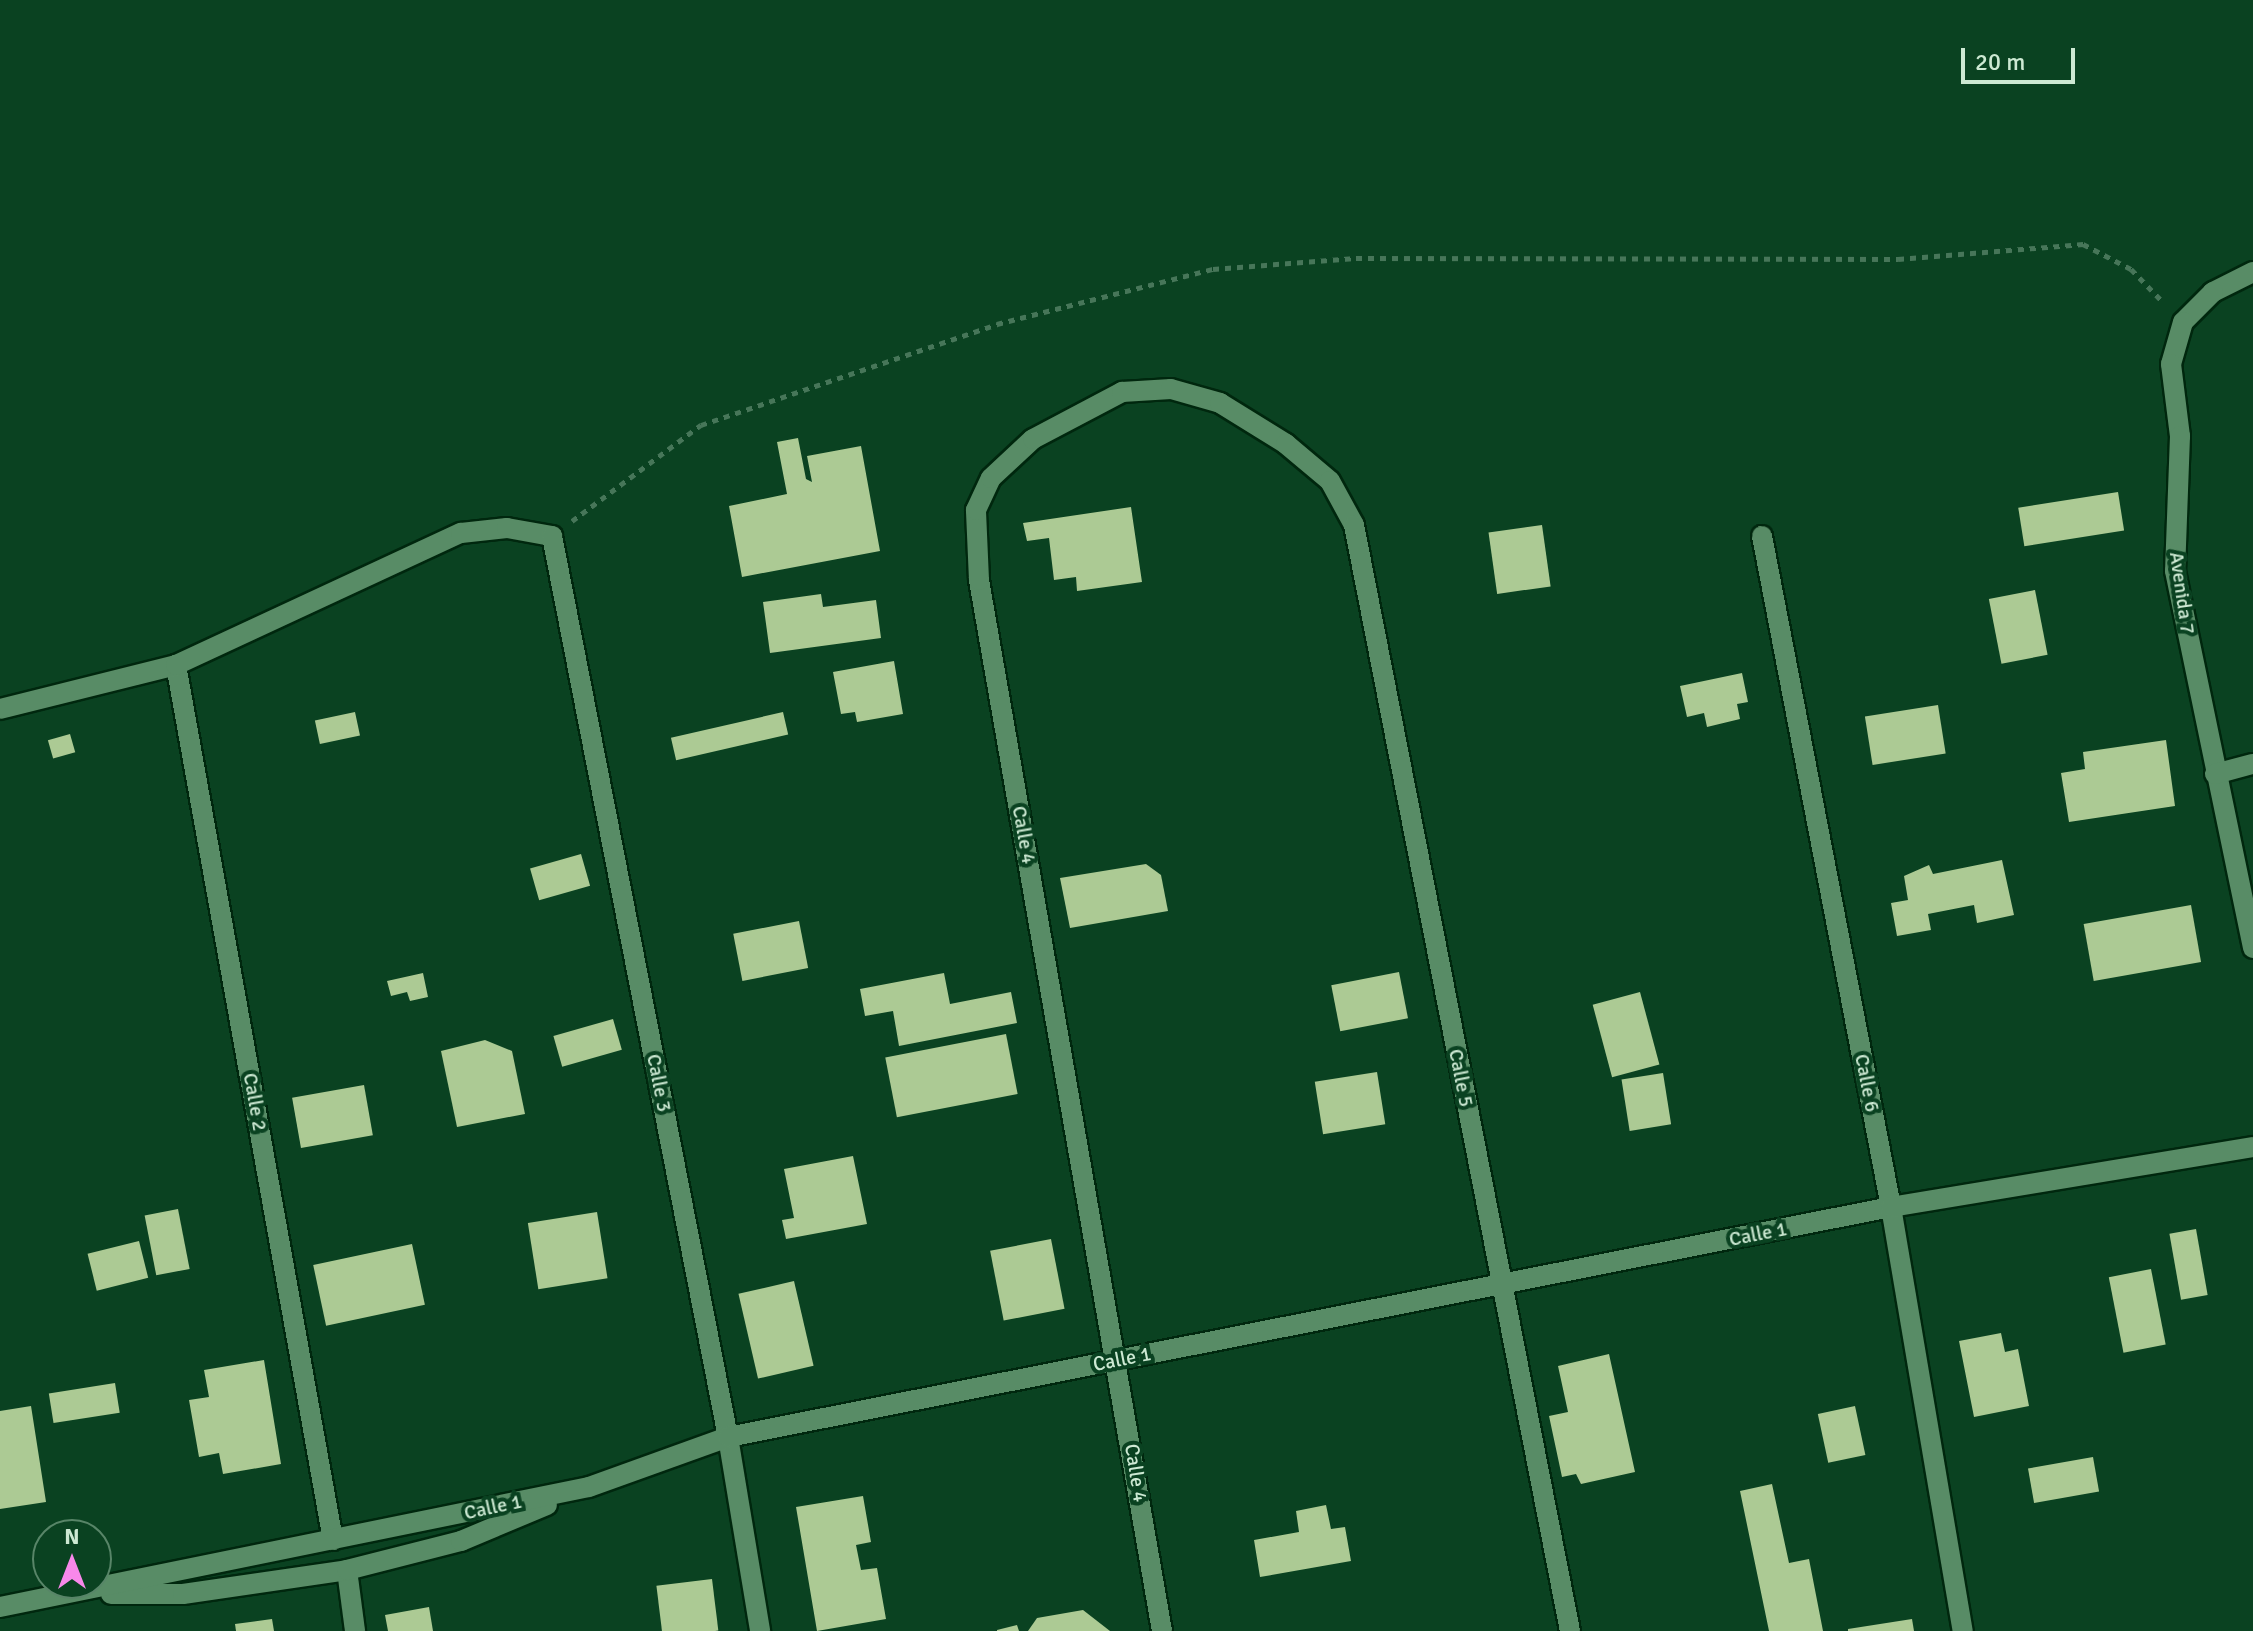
<!DOCTYPE html>
<style>
body{margin:0}
#map{position:relative;width:2253px;height:1631px;overflow:hidden;background:#0a4221;font-family:Signika,sans-serif}
div>[style]{position:absolute}
.building>*{inset:0;background:#acca94;transform-origin:0 0}
.path>*{height:5px;margin-top:-2.5px;transform-origin:0;background:repeating-linear-gradient(90deg,#477659 0 6px,transparent 0 12px)}
.roads{filter:drop-shadow(2px 0 #00270e) drop-shadow(-2px 0 #00270e) drop-shadow(0 2px #00270e) drop-shadow(0 -2px #00270e)}
.street>*{height:20px;margin:-10px;padding:0 10px;transform-origin:10px;border-radius:10px;background:#588c66}
span{translate:-50% -50%;white-space:nowrap;text-align:center;line-height:1.15;-webkit-text-stroke:8px #0a4221;paint-order:stroke}
.street-label{font-size:20px;color:#cde9d3}
.north{position:absolute;left:32px;top:1519px;width:80px;height:80px;box-sizing:border-box;background:#0a4221;border:2px solid #588568;border-radius:50%;rotate:0deg;font-size:22px;font-weight:700;line-height:32px;text-align:center;color:#cde9d3}
.north::after{content:'';display:block;margin:auto;width:28px;height:36px;background:#f888ea;clip-path:polygon(50% 0,100% 100%,50% 72%,0 100%)}
.scale{position:absolute;left:1961px;top:48px;width:114px;height:36px;box-sizing:border-box;border:4px solid #cde9d3;border-top:0;padding-left:10px;font-size:24px;line-height:28px;white-space:nowrap;color:#cde9d3;-webkit-text-stroke:6px #0a4221;paint-order:stroke}
</style>
<div id="map">
<div class="building">
<i style="clip-path:polygon(798px 438px,806px 479px,812px 482px,807px 456px,861px 446px,880px 551px,742px 577px,729px 506px,787px 494px,777px 442px)"></i>
<i style="left:2118px;top:492px;width:39px;height:101px;rotate:81deg"></i>
<i style="clip-path:polygon(1131px 507px,1142px 582px,1077px 591px,1076px 577px,1054px 580px,1049px 538px,1027px 541px,1023px 523px)"></i>
<i style="left:1542px;top:525px;width:62px;height:54px;rotate:82deg"></i>
<i style="left:2035px;top:590px;width:66px;height:47px;rotate:79deg"></i>
<i style="clip-path:polygon(821px 594px,823px 607px,876px 600px,881px 638px,770px 653px,763px 602px)"></i>
<i style="clip-path:polygon(894px 661px,903px 714px,857px 722px,855px 712px,841px 714px,833px 672px)"></i>
<i style="clip-path:polygon(1742px 673px,1748px 702px,1737px 704px,1740px 719px,1707px 727px,1704px 713px,1687px 717px,1680px 686px)"></i>
<i style="left:1938px;top:705px;width:49px;height:74px;rotate:81deg"></i>
<i style="left:355px;top:712px;width:24px;height:41px;rotate:78deg"></i>
<i style="left:783px;top:712px;width:23px;height:115px;rotate:77deg"></i>
<i style="left:70px;top:734px;width:19px;height:23px;rotate:74deg"></i>
<i style="clip-path:polygon(2166px 740px,2175px 806px,2069px 822px,2061px 773px,2085px 769px,2083px 752px)"></i>
<i style="left:581px;top:854px;width:33px;height:53px;rotate:74deg"></i>
<i style="clip-path:polygon(2002px 860px,2014px 915px,1977px 923px,1974px 905px,1928px 914px,1931px 930px,1897px 936px,1891px 903px,1908px 900px,1904px 876px,1929px 865px,1933px 874px)"></i>
<i style="clip-path:polygon(1146px 864px,1161px 875px,1168px 911px,1070px 928px,1060px 878px)"></i>
<i style="left:2191px;top:905px;width:58px;height:109px;rotate:80deg"></i>
<i style="left:799px;top:921px;width:48px;height:67px;rotate:79deg"></i>
<i style="left:1399px;top:972px;width:47px;height:69px;rotate:79deg"></i>
<i style="clip-path:polygon(423px 973px,428px 997px,410px 1001px,407px 992px,391px 996px,387px 981px)"></i>
<i style="clip-path:polygon(944px 973px,950px 1004px,1011px 992px,1017px 1023px,899px 1046px,893px 1011px,865px 1016px,860px 989px)"></i>
<i style="left:1640px;top:992px;width:75px;height:49px;rotate:75deg"></i>
<i style="left:613px;top:1019px;width:32px;height:62px;rotate:74deg"></i>
<i style="left:1006px;top:1034px;width:61px;height:123px;rotate:79deg"></i>
<i style="clip-path:polygon(485px 1040px,512px 1051px,525px 1114px,457px 1127px,441px 1051px)"></i>
<i style="left:1377px;top:1072px;width:53px;height:63px;rotate:81deg"></i>
<i style="left:1663px;top:1073px;width:52px;height:42px;rotate:81deg"></i>
<i style="left:364px;top:1085px;width:51px;height:73px;rotate:80deg"></i>
<i style="clip-path:polygon(853px 1156px,867px 1224px,786px 1239px,782px 1220px,794px 1218px,784px 1169px)"></i>
<i style="left:178px;top:1209px;width:61px;height:34px;rotate:79deg"></i>
<i style="left:597px;top:1212px;width:67px;height:70px;rotate:81deg"></i>
<i style="left:2196px;top:1229px;width:67px;height:27px;rotate:80deg"></i>
<i style="left:1051px;top:1239px;width:71px;height:62px;rotate:79deg"></i>
<i style="left:139px;top:1241px;width:38px;height:53px;rotate:76deg"></i>
<i style="left:412px;top:1244px;width:62px;height:101px;rotate:78deg"></i>
<i style="left:2151px;top:1269px;width:77px;height:43px;rotate:79deg"></i>
<i style="left:794px;top:1281px;width:87px;height:57px;rotate:77deg"></i>
<i style="clip-path:polygon(2001px 1333px,2005px 1352px,2018px 1349px,2029px 1406px,1974px 1417px,1959px 1341px)"></i>
<i style="clip-path:polygon(1609px 1354px,1635px 1472px,1581px 1484px,1576px 1474px,1562px 1477px,1549px 1416px,1568px 1412px,1558px 1366px)"></i>
<i style="clip-path:polygon(264px 1360px,281px 1464px,223px 1474px,219px 1453px,199px 1457px,189px 1400px,209px 1397px,204px 1370px)"></i>
<i style="left:115px;top:1383px;width:30px;height:67px;rotate:81deg"></i>
<i style="clip-path:polygon(31px 1406px,46px 1502px,0 1509px,0 1411px)"></i>
<i style="left:1855px;top:1406px;width:50px;height:38px;rotate:78deg"></i>
<i style="left:2093px;top:1457px;width:35px;height:66px;rotate:80deg"></i>
<i style="clip-path:polygon(1772px 1484px,1789px 1563px,1809px 1559px,1823px 1631px,1769px 1631px,1740px 1491px)"></i>
<i style="clip-path:polygon(863px 1496px,871px 1542px,856px 1545px,861px 1570px,877px 1568px,886px 1619px,817px 1631px,796px 1507px)"></i>
<i style="clip-path:polygon(1326px 1505px,1331px 1529px,1345px 1527px,1351px 1561px,1260px 1577px,1254px 1540px,1299px 1532px,1296px 1511px)"></i>
<i style="left:712px;top:1579px;width:52px;height:56px;rotate:83deg"></i>
<i style="clip-path:polygon(429px 1607px,433px 1631px,388px 1631px,385px 1615px)"></i>
<i style="clip-path:polygon(1083px 1610px,1110px 1631px,1028px 1631px,1037px 1618px)"></i>
<i style="clip-path:polygon(272px 1619px,274px 1631px,236px 1631px,235px 1624px)"></i>
<i style="clip-path:polygon(1912px 1619px,1914px 1631px,1848px 1631px,1848px 1629px)"></i>
<i style="clip-path:polygon(1017px 1625px,1019px 1631px,997px 1631px,997px 1630px)"></i>
</div>
<div class="path">
<i style="left:572px;top:521px;width:161px;rotate:-36.7deg"></i>
<i style="left:701px;top:425px;width:313px;rotate:-18.8deg"></i>
<i style="left:997px;top:324px;width:223px;rotate:-14.3deg"></i>
<i style="left:1213px;top:269px;width:143px;rotate:-4.4deg"></i>
<i style="left:1356px;top:258px;width:542px;rotate:0.11deg"></i>
<i style="left:1898px;top:259px;width:186px;rotate:-4.6deg"></i>
<i style="left:2083px;top:244px;width:54px;rotate:27.5deg"></i>
<i style="left:2131px;top:269px;width:47px;rotate:45.9deg"></i>
</div>
<div class="roads">
<div class="street">
<i style="left:2253px;top:272px;width:45px;rotate:153.4deg"></i>
<i style="left:2213px;top:292px;width:42px;rotate:135deg"></i>
<i style="left:2183px;top:322px;width:44px;rotate:105.9deg"></i>
<i style="left:2171px;top:364px;width:73px;rotate:82.9deg"></i>
<i style="left:2180px;top:436px;width:135px;rotate:92.1deg"></i>
<i style="left:2175px;top:571px;width:385px;rotate:78.3deg"></i>
<i style="left:1762px;top:536px;width:683px;rotate:79.12deg"></i>
<i style="left:1891px;top:1207px;width:430px;rotate:80.4deg"></i>
<i style="left:176px;top:665px;width:889px;rotate:79.83deg"></i>
<i style="left:0;top:709px;width:181px;rotate:-14deg"></i>
<i style="left:176px;top:665px;width:314px;rotate:-24.9deg"></i>
<i style="left:461px;top:533px;width:46px;rotate:-6.2deg"></i>
<i style="left:507px;top:528px;width:46px;rotate:10.1deg"></i>
<i style="left:552px;top:536px;width:918px;rotate:78.95deg"></i>
<i style="left:728px;top:1437px;width:197px;rotate:80.6deg"></i>
<i style="left:2215px;top:774px;width:39px;rotate:-15deg"></i>
<i style="left:347px;top:1570px;width:62px;rotate:82.5deg"></i>
<i style="left:111px;top:1594px;width:72px"></i>
<i style="left:183px;top:1594px;width:166px;rotate:-8.3deg"></i>
<i style="left:347px;top:1570px;width:118px;rotate:-14.3deg"></i>
<i style="left:461px;top:1541px;width:93px;rotate:-22.7deg"></i>
<i style="left:0;top:1607px;width:601px;rotate:-11.52deg"></i>
<i style="left:589px;top:1487px;width:148px;rotate:-19.8deg"></i>
<i style="left:728px;top:1437px;width:1186px;rotate:-11.19deg"></i>
<i style="left:1891px;top:1207px;width:367px;rotate:-9.4deg"></i>
<i style="left:1162px;top:1631px;width:1067px;rotate:-99.88deg"></i>
<i style="left:979px;top:580px;width:70px;rotate:-92.5deg"></i>
<i style="left:976px;top:510px;width:35px;rotate:-65deg"></i>
<i style="left:991px;top:478px;width:57px;rotate:-42.9deg"></i>
<i style="left:1033px;top:439px;width:101px;rotate:-27.8deg"></i>
<i style="left:1122px;top:392px;width:49px;rotate:-3.5deg"></i>
<i style="left:1171px;top:389px;width:51px;rotate:15.9deg"></i>
<i style="left:1220px;top:403px;width:78px;rotate:31.8deg"></i>
<i style="left:1286px;top:444px;width:57px;rotate:40.1deg"></i>
<i style="left:1330px;top:481px;width:50px;rotate:61.4deg"></i>
<i style="left:1354px;top:525px;width:1127px;rotate:78.95deg"></i>
</div>
</div>
<div class="street-label">
<span style="left:2182px;top:593px;rotate:82deg">Avenida 7</span>
<span style="left:1024px;top:835px;rotate:80deg">Calle 4</span>
<span style="left:1461px;top:1078px;rotate:79deg">Calle 5</span>
<span style="left:659px;top:1083px;rotate:79deg">Calle 3</span>
<span style="left:1867px;top:1083px;rotate:79deg">Calle 6</span>
<span style="left:255px;top:1102px;rotate:80deg">Calle 2</span>
<span style="left:1758px;top:1234px;rotate:-11deg">Calle 1</span>
<span style="left:1122px;top:1359px;rotate:-11deg">Calle 1</span>
<span style="left:1136px;top:1473px;rotate:81deg">Calle 4</span>
<span style="left:493px;top:1507px;rotate:-12deg">Calle 1</span>
</div>
<div class="north">N</div>
<div class="scale">20 m</div>
</div>
